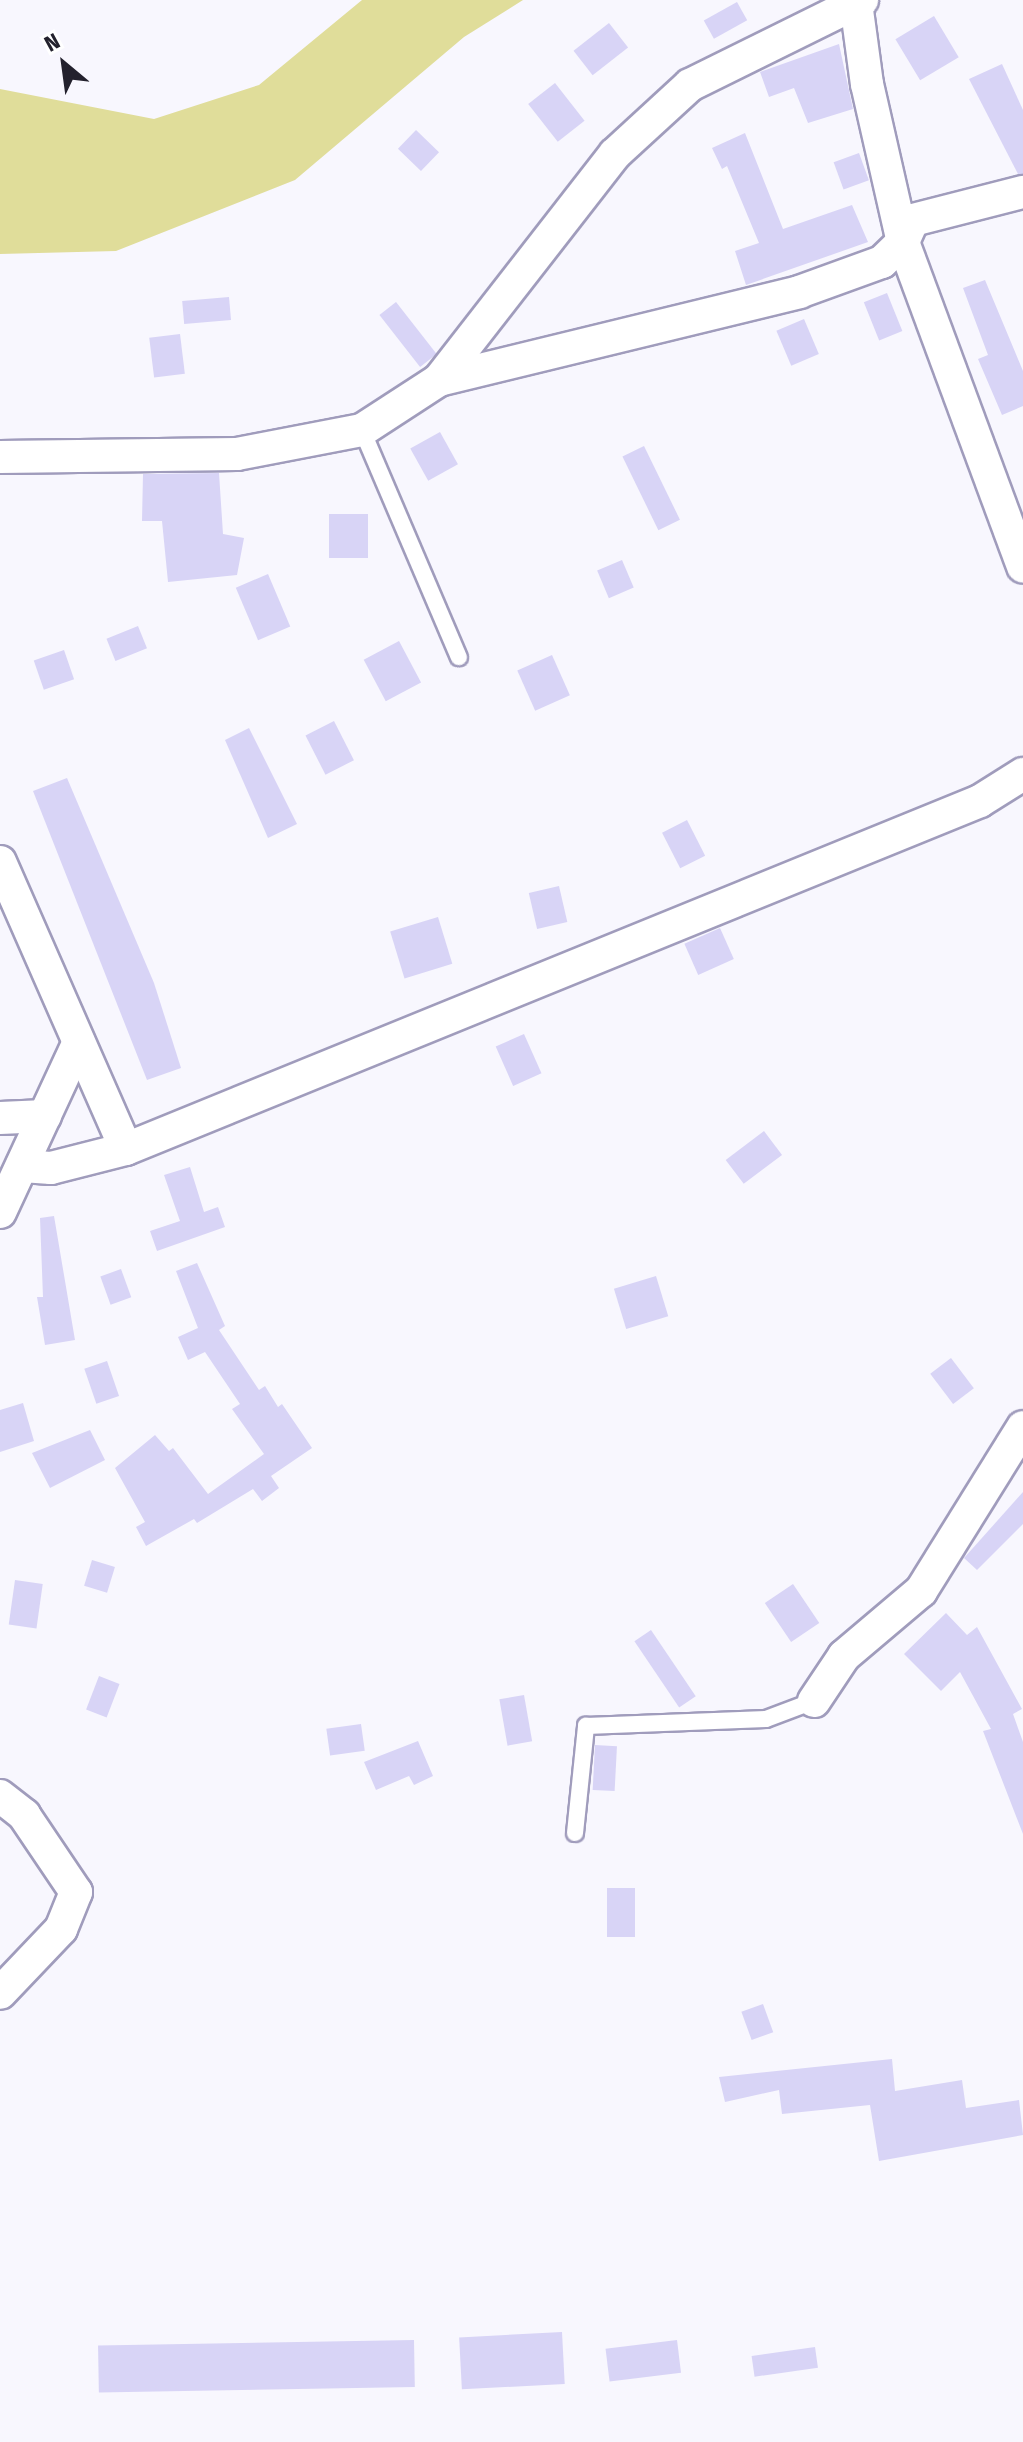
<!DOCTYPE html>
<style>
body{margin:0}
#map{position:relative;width:1023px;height:2442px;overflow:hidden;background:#f8f7fe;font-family:"Fira Sans Condensed",sans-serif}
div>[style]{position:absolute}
.green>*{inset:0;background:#e0dd9a}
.building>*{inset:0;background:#d8d4f6;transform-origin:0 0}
.roads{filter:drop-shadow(2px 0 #a09cbc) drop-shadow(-2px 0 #a09cbc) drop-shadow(0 2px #a09cbc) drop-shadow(0 -2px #a09cbc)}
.lane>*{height:16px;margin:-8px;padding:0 8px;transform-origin:8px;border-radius:8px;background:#fff}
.street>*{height:32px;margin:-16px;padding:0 16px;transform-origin:16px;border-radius:16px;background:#fff}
span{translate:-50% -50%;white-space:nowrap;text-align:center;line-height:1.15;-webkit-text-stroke:6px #fff;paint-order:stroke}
.north{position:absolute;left:24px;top:24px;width:80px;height:80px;-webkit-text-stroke:6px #fff;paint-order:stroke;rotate:331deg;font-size:22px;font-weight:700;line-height:32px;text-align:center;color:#23212d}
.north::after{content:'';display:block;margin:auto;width:28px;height:36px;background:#23212d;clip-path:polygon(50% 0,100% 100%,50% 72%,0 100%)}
</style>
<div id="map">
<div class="green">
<i style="clip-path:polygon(362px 0,523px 0,464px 37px,295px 180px,116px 251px,0 254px,0 89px,154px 119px,259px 85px)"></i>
</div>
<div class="building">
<i style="left:737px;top:2px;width:21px;height:38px;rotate:61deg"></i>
<i style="left:934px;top:16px;width:48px;height:45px;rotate:59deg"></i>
<i style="left:609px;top:23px;width:31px;height:45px;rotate:52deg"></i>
<i style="clip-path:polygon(839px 44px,853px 109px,808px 123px,794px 88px,769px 97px,760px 72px)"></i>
<i style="clip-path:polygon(1002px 64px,1023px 110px,1023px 174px,1018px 174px,969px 79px)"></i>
<i style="left:555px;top:83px;width:48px;height:34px;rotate:52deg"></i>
<i style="left:416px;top:130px;width:32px;height:26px;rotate:44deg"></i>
<i style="clip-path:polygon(745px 133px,783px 229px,852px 205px,868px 242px,746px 285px,735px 251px,759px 243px,727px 166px,722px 169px,712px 148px)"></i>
<i style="left:859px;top:153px;width:29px;height:27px;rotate:70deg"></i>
<i style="clip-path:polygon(985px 280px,1023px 371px,1023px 406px,1002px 415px,978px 359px,988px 355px,963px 288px)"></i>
<i style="left:887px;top:293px;width:41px;height:25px;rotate:68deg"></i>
<i style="left:229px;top:297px;width:23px;height:47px;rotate:85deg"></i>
<i style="left:396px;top:302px;width:66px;height:21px;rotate:52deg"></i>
<i style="left:804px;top:319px;width:38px;height:30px;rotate:67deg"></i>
<i style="left:180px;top:334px;width:40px;height:31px;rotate:83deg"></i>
<i style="left:440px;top:432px;width:37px;height:34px;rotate:61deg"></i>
<i style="left:644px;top:446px;width:82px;height:24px;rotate:64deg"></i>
<i style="clip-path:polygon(219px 473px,223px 534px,244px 538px,237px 575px,168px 582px,162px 521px,142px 521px,143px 474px)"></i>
<i style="left:329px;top:514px;width:39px;height:44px"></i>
<i style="left:622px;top:560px;width:30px;height:27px;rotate:67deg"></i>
<i style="left:268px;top:574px;width:57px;height:35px;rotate:67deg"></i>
<i style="left:138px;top:626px;width:24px;height:34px;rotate:68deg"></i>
<i style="left:399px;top:641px;width:47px;height:40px;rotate:62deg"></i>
<i style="left:64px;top:650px;width:31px;height:32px;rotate:71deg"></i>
<i style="left:552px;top:655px;width:44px;height:38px;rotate:66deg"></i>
<i style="left:334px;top:721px;width:44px;height:32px;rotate:63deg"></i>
<i style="clip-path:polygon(249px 728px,297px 824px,268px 838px,225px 740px)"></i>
<i style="clip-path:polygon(67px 778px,154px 983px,181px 1068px,147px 1080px,33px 791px)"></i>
<i style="left:687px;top:820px;width:40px;height:28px;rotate:63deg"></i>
<i style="left:559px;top:886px;width:37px;height:31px;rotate:77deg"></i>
<i style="left:438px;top:917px;width:49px;height:50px;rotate:73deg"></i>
<i style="left:720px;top:928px;width:34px;height:39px;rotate:66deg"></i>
<i style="left:524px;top:1034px;width:43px;height:31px;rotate:66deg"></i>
<i style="left:764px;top:1131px;width:30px;height:48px;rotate:53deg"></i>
<i style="clip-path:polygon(190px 1167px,204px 1212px,218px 1207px,225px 1227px,157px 1251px,150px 1231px,180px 1221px,164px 1175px)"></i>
<i style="clip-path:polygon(54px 1216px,75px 1340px,45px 1345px,37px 1297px,43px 1297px,40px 1218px)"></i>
<i style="clip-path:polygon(197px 1263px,225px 1326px,219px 1330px,259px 1390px,265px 1386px,278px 1407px,282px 1404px,312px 1448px,271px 1476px,279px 1488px,262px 1501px,253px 1489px,197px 1523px,194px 1519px,146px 1546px,136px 1527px,145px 1522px,115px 1468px,155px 1435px,169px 1451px,173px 1448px,208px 1494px,264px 1454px,232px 1409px,240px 1404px,205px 1352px,188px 1360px,178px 1337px,198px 1328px,176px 1271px)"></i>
<i style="left:121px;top:1269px;width:30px;height:22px;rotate:70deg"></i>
<i style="left:656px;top:1276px;width:42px;height:44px;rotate:73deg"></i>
<i style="left:951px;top:1358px;width:38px;height:26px;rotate:53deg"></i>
<i style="left:107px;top:1361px;width:37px;height:24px;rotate:71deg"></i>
<i style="clip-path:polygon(23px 1403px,34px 1441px,0 1452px,0 1410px)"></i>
<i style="clip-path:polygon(90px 1430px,105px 1460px,50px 1488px,32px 1453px)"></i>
<i style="clip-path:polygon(1023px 1492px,1023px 1524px,977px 1570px,964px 1558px)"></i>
<i style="left:92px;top:1560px;width:24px;height:27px;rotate:17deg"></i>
<i style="left:15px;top:1580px;width:28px;height:45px;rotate:8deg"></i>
<i style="left:793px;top:1584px;width:47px;height:34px;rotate:56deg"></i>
<i style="clip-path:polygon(946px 1613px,967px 1635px,977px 1627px,1022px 1709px,1013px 1714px,1023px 1742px,1023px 1834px,983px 1731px,991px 1729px,960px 1672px,941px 1691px,904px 1654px)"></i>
<i style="left:651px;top:1630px;width:80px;height:20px;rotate:56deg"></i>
<i style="left:99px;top:1676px;width:22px;height:36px;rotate:21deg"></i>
<i style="left:524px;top:1695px;width:47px;height:25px;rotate:80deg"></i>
<i style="left:361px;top:1724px;width:27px;height:35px;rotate:82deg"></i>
<i style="clip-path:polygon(418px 1741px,433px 1776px,414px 1785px,409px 1776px,376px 1790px,364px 1762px)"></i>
<i style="left:595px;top:1745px;width:22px;height:45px;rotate:3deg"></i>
<i style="left:607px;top:1888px;width:28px;height:49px"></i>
<i style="left:763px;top:2004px;width:30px;height:23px;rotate:70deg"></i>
<i style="clip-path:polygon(892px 2059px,895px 2091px,962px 2080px,966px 2108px,1019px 2100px,1023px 2135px,879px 2161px,870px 2105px,782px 2114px,779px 2090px,725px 2102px,719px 2077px)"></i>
<i style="left:562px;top:2332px;width:52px;height:103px;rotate:87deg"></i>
<i style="left:414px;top:2340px;width:47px;height:316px;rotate:89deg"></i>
<i style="left:677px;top:2340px;width:33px;height:72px;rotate:83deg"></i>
<i style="left:815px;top:2347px;width:21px;height:64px;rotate:82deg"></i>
</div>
<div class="roads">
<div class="lane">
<i style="left:362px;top:430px;width:247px;rotate:66.9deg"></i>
<i style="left:575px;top:1833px;width:108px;rotate:-84.1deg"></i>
<i style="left:586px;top:1726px;width:180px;rotate:-2.2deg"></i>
<i style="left:766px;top:1719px;width:51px;rotate:-20.6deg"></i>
</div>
<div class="street">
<i style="left:856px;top:3px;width:82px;rotate:82.3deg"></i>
<i style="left:867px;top:84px;width:162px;rotate:77.2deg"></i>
<i style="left:903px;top:242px;width:346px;rotate:69.7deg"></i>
<i style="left:439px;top:380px;width:371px;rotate:-13.7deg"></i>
<i style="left:799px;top:292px;width:88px;rotate:-19.9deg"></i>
<i style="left:882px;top:262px;width:29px;rotate:-44deg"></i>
<i style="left:903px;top:242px;width:24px;rotate:-66deg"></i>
<i style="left:913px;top:220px;width:114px;rotate:-14.3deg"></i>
<i style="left:0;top:457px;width:237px;rotate:-0.7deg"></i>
<i style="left:237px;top:454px;width:127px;rotate:-10.9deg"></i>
<i style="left:362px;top:430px;width:92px;rotate:-33deg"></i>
<i style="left:439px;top:380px;width:286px;rotate:-52.1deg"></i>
<i style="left:615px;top:154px;width:102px;rotate:-42.6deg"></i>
<i style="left:690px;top:85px;width:192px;rotate:-26.3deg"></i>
<i style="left:0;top:862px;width:313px;rotate:66.3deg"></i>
<i style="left:126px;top:1149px;width:922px;rotate:-22.17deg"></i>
<i style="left:980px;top:801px;width:51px;rotate:-32.1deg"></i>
<i style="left:0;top:1118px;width:45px;rotate:-2.5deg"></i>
<i style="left:22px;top:1166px;width:29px;rotate:4deg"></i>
<i style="left:51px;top:1168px;width:77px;rotate:-14.2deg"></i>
<i style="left:0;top:1212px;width:187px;rotate:-65.1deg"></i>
<i style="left:814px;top:1701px;width:54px;rotate:-56.3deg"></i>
<i style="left:844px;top:1656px;width:101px;rotate:-40.2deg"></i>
<i style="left:921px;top:1591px;width:193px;rotate:-58.1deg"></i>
<i style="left:0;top:1796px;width:31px;rotate:38deg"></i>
<i style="left:24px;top:1815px;width:93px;rotate:56deg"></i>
<i style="left:76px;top:1892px;width:40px;rotate:112deg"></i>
<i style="left:61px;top:1929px;width:88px;rotate:133.6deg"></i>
</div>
</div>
<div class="north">N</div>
</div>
